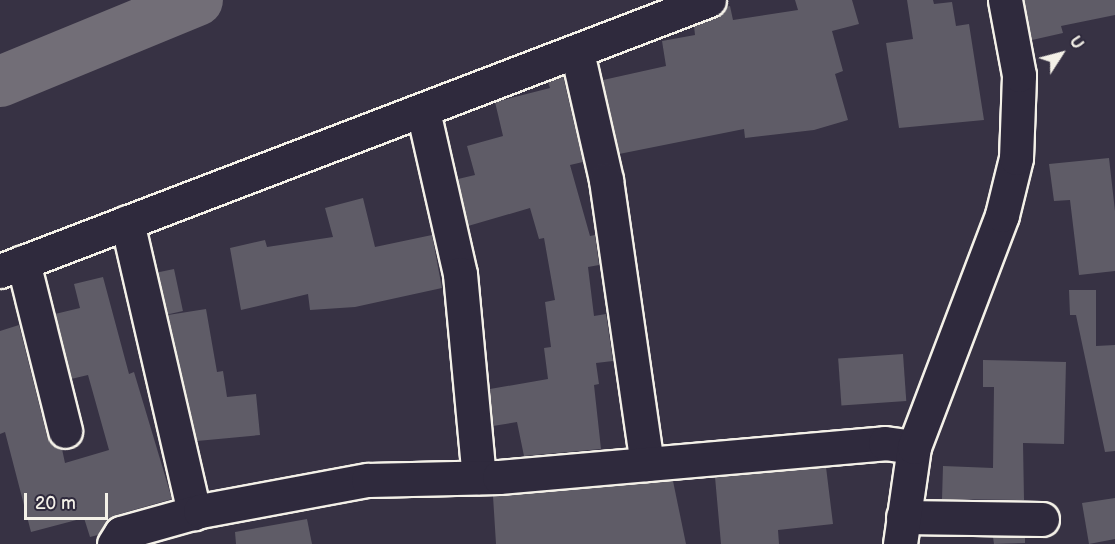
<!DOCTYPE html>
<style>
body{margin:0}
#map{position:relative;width:1115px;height:544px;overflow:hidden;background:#373244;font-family:"Balsamiq Sans",sans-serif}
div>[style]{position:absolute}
.river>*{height:51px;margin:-25.5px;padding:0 25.5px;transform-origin:25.5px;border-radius:25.5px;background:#726e77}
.building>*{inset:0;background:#5f5c67;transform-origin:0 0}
.roads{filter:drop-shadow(2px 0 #f4f1e8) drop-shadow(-2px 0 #f4f1e8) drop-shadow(0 2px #f4f1e8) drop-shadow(0 -2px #f4f1e8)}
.minor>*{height:33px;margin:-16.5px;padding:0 16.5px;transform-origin:16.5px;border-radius:16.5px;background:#2f2a3d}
span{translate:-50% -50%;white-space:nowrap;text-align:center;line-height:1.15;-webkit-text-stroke:4.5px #2f2a3d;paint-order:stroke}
.north{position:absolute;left:1031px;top:24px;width:60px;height:60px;-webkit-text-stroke:4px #2f2a3d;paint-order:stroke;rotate:54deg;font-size:16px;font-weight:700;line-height:24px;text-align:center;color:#f4f1e8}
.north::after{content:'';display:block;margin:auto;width:21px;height:27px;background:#f4f1e8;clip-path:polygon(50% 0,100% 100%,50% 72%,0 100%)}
.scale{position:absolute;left:24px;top:493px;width:84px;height:27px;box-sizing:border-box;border:3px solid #f4f1e8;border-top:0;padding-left:8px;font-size:18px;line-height:21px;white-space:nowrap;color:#f4f1e8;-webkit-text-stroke:4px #2f2a3d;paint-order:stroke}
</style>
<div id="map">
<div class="river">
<i style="left:0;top:81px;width:213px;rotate:-22.4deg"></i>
</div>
<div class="building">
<i style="clip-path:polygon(795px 0,852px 0,859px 24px,832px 31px,843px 71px,835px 74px,848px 120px,814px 130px,745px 138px,744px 129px,619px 154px,603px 80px,666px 66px,662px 41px,695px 35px,694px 26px,716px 17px,726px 7px,730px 6px,733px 20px,798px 10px)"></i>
<i style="clip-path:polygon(907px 0,933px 0,934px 4px,952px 2px,956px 26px,969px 24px,984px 120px,899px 128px,886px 43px,913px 39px)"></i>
<i style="clip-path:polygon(1024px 0,1115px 0,1115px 15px,1061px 26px,1063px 33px,1032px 40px)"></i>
<i style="clip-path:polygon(563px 76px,583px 162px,570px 165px,590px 236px,595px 235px,599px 265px,588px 267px,594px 316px,606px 314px,613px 361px,596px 363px,599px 384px,594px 385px,601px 449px,524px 456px,517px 422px,493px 426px,490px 389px,548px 379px,544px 348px,551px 347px,545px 302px,555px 300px,544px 238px,539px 239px,530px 208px,468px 226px,458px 179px,475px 175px,467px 146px,503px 136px,495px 102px,550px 88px,548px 82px)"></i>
<i style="clip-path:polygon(1109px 158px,1115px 211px,1115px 271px,1079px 275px,1070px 200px,1054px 201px,1049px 164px)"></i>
<i style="clip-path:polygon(363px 198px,375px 247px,432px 235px,442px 288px,355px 307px,310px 310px,308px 294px,241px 310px,230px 248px,265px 240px,267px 247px,333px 237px,325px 208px)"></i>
<i style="left:174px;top:269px;width:43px;height:16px;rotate:78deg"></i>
<i style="clip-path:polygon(103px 277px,129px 374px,134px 372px,172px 499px,116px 515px,98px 535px,90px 537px,84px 518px,31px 532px,5px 432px,0 434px,0 331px,19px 325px,47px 436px,62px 449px,65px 463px,109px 450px,88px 375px,71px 379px,55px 314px,80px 308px,74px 284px)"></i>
<i style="clip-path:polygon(1069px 290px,1096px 290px,1096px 346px,1115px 345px,1115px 451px,1105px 452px,1076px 315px,1070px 315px)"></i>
<i style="clip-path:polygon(206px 309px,217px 372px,223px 371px,227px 397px,256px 394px,260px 435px,197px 441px,168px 315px)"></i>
<i style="left:903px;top:354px;width:47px;height:65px;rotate:86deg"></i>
<i style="clip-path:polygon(983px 360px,1066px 362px,1064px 444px,1023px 443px,1024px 500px,942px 499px,943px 466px,993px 468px,994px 387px,983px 387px)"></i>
<i style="clip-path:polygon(826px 467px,833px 524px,778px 530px,779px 544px,721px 544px,715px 477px)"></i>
<i style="clip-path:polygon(673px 481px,686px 544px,496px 544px,493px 496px)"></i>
<i style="clip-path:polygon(1115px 498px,1115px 539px,1089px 544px,1082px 503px)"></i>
<i style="clip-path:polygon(307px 519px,312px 544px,236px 544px,235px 532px)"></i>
<i style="clip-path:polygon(993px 537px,1025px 538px,1025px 543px,994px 544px)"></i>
</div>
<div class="roads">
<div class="minor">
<i style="left:577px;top:52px;width:131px;rotate:77.2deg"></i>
<i style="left:606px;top:180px;width:287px;rotate:81.8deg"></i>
<i style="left:423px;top:111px;width:167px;rotate:77.2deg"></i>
<i style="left:460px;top:274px;width:204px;rotate:84.7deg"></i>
<i style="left:127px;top:222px;width:299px;rotate:77deg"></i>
<i style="left:23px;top:262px;width:174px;rotate:76deg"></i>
<i style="left:0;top:271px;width:759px;rotate:-20.92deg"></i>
<i style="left:903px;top:517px;width:139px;rotate:0.8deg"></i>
<i style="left:114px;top:544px;width:13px;rotate:-58deg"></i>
<i style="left:121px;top:533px;width:82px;rotate:-15.6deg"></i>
<i style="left:200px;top:511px;width:171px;rotate:-10.5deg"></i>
<i style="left:368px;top:480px;width:131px;rotate:-1.3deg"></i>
<i style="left:499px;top:477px;width:387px;rotate:-5deg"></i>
<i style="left:885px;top:443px;width:29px;rotate:8deg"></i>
<i style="left:900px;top:544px;width:98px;rotate:-81.8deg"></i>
<i style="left:914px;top:447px;width:248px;rotate:-69.2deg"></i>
<i style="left:1002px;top:215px;width:59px;rotate:-76.2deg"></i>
<i style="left:1016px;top:158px;width:83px;rotate:-87.9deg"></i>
<i style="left:1019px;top:75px;width:76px;rotate:-100.6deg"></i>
</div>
</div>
<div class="north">U</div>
<div class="scale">20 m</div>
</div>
